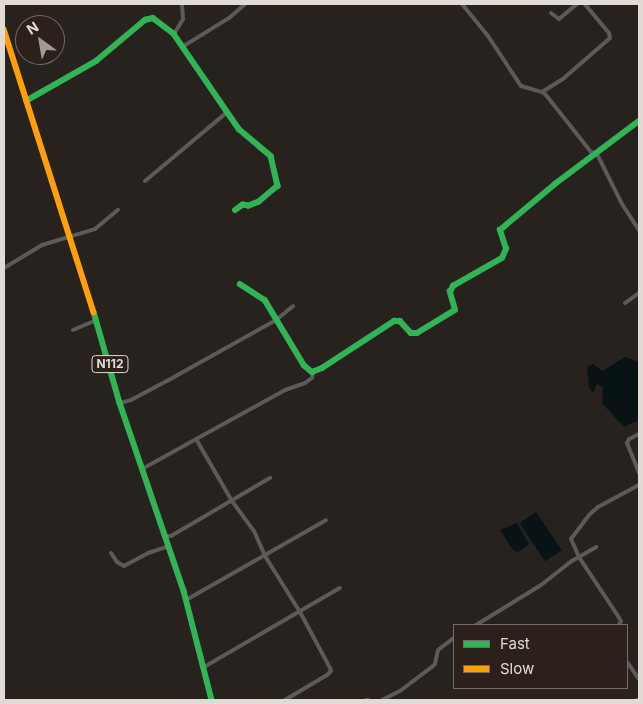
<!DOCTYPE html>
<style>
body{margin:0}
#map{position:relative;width:643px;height:704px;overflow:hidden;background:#27221e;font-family:Inter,sans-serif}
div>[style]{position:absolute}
.water>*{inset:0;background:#071314;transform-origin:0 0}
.street>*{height:4px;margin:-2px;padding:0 2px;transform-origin:2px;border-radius:2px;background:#5a5b5a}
.fast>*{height:5.5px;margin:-2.75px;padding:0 2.75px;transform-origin:2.75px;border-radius:2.75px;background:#30b455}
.slow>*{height:5.5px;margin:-2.75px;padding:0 2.75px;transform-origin:2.75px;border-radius:2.75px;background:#ff9f0a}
span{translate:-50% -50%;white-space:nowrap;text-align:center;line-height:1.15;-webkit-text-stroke:4px #2b211a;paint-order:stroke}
.shield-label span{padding:1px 4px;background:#2b211a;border:1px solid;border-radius:4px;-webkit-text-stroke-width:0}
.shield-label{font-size:12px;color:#e1dad5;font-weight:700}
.frame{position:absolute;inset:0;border:5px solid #e1dad5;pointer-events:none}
.legend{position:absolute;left:453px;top:624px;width:175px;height:65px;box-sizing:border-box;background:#2b211a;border:1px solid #746b65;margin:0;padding:6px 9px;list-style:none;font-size:15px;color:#e1dad5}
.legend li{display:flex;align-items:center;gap:10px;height:25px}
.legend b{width:25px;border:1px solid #746b65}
.north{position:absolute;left:15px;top:15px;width:50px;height:50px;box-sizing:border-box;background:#2b211a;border:1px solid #746b65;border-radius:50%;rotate:328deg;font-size:14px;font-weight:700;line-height:20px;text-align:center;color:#e1dad5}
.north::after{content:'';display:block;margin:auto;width:18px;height:22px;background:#a09a95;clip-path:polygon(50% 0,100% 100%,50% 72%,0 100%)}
</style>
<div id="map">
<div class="water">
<i style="clip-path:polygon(625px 357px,639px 362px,639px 420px,624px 427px,602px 403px,603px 387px,597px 384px,593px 393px,589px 388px,587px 367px,593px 364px,602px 371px)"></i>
<i style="left:536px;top:512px;width:46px;height:20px;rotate:56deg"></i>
<i style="clip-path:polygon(517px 523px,529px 544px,518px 552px,513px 550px,500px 530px)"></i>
</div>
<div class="street">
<i style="left:462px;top:4px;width:41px;rotate:50.9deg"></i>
<i style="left:488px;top:36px;width:60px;rotate:56.6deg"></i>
<i style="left:521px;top:86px;width:22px;rotate:16deg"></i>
<i style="left:542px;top:92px;width:5px;rotate:37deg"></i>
<i style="left:546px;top:95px;width:73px;rotate:51.7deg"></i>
<i style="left:591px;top:152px;width:6px;rotate:18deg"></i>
<i style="left:597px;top:154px;width:56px;rotate:63.4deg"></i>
<i style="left:622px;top:204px;width:31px;rotate:57deg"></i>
<i style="left:551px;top:13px;width:10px;rotate:37deg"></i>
<i style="left:559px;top:19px;width:23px;rotate:-40deg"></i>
<i style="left:174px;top:34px;width:17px;rotate:-59deg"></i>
<i style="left:183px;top:19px;width:15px;rotate:-94deg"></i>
<i style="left:182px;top:47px;width:55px;rotate:-31.7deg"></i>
<i style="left:229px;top:18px;width:21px;rotate:-41deg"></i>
<i style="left:542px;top:92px;width:26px;rotate:-32deg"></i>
<i style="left:564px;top:78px;width:61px;rotate:-41deg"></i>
<i style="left:610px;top:38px;width:5px;rotate:-101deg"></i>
<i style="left:609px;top:33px;width:38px;rotate:-130deg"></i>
<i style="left:145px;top:181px;width:106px;rotate:-40deg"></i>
<i style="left:4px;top:268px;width:44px;rotate:-31.2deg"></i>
<i style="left:42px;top:245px;width:55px;rotate:-16.8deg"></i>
<i style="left:95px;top:229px;width:30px;rotate:-40deg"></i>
<i style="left:625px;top:303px;width:17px;rotate:-36deg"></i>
<i style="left:73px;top:330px;width:25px;rotate:-23deg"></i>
<i style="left:120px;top:403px;width:11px;rotate:-15deg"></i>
<i style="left:131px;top:400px;width:49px;rotate:-28.1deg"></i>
<i style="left:174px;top:377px;width:117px;rotate:-29.2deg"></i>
<i style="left:276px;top:320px;width:22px;rotate:-39deg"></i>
<i style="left:639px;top:434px;width:11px;rotate:153deg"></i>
<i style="left:629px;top:439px;width:4px;rotate:117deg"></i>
<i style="left:627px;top:443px;width:32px;rotate:68deg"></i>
<i style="left:196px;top:439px;width:72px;rotate:59.9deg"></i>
<i style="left:232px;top:501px;width:37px;rotate:54deg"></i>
<i style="left:254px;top:531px;width:27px;rotate:66deg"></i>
<i style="left:265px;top:556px;width:66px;rotate:58deg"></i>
<i style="left:300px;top:612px;width:64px;rotate:61.8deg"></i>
<i style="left:330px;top:668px;width:3px;rotate:72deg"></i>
<i style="left:331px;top:671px;width:6px;rotate:135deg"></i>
<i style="left:327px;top:675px;width:49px;rotate:149.2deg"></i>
<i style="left:142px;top:469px;width:163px;rotate:-28.9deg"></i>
<i style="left:285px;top:390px;width:21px;rotate:-19deg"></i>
<i style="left:305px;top:383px;width:9px;rotate:-36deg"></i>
<i style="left:312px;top:378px;width:7px;rotate:-82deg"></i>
<i style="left:167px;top:536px;width:4px"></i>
<i style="left:171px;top:536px;width:115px;rotate:-30.4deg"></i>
<i style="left:111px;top:553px;width:11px;rotate:56deg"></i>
<i style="left:117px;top:562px;width:8px;rotate:30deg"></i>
<i style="left:124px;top:566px;width:27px;rotate:-28deg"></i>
<i style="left:148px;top:553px;width:22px;rotate:-18deg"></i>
<i style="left:186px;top:600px;width:161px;rotate:-29.7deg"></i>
<i style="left:476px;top:625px;width:76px;rotate:-31.6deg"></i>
<i style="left:541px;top:585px;width:39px;rotate:-38deg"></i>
<i style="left:572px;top:561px;width:28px;rotate:-30deg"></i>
<i style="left:619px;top:625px;width:4px;rotate:-63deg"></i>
<i style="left:621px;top:621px;width:6px;rotate:-121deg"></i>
<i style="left:618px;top:616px;width:71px;rotate:-123.5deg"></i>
<i style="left:579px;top:557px;width:20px;rotate:-114deg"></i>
<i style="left:571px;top:539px;width:30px;rotate:-53deg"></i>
<i style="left:589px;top:515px;width:12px;rotate:-42deg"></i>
<i style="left:598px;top:507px;width:47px;rotate:-28.2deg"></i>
<i style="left:627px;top:662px;width:21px;rotate:55deg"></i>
<i style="left:204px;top:667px;width:157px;rotate:-30.2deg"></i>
<i style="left:366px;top:700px;width:2px"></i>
<i style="left:382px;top:700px;width:20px;rotate:-27deg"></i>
<i style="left:400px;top:691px;width:40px;rotate:-37deg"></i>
<i style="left:432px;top:667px;width:4px;rotate:-45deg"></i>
<i style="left:435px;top:664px;width:14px;rotate:-78deg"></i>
<i style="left:438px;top:650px;width:20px;rotate:-37deg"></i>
<i style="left:637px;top:700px;width:2px;rotate:-27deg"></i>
</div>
<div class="fast">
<i style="left:26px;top:101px;width:81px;rotate:-29.7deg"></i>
<i style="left:96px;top:61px;width:64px;rotate:-39.9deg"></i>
<i style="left:145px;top:20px;width:8px;rotate:-14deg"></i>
<i style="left:153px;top:18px;width:26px;rotate:37deg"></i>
<i style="left:174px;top:34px;width:115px;rotate:55.6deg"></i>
<i style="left:239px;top:129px;width:42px;rotate:40.2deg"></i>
<i style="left:271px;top:156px;width:31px;rotate:77deg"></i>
<i style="left:278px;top:186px;width:25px;rotate:140deg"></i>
<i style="left:259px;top:202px;width:11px;rotate:158deg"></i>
<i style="left:249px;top:206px;width:6px;rotate:-171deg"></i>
<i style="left:243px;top:205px;width:9px;rotate:144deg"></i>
<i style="left:240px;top:284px;width:30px;rotate:33deg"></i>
<i style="left:265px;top:300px;width:76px;rotate:59deg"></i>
<i style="left:304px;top:365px;width:11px;rotate:41deg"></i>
<i style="left:312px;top:372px;width:11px;rotate:-22deg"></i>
<i style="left:322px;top:368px;width:86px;rotate:-33.1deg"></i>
<i style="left:394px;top:321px;width:6px"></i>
<i style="left:400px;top:321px;width:16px;rotate:47deg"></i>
<i style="left:411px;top:333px;width:6px"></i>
<i style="left:417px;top:333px;width:44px;rotate:-31.2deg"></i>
<i style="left:455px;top:310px;width:19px;rotate:-106deg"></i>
<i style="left:450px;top:292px;width:7px;rotate:-63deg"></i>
<i style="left:453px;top:286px;width:56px;rotate:-29.7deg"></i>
<i style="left:502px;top:258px;width:10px;rotate:-66deg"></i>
<i style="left:506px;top:249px;width:20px;rotate:-108deg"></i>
<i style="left:500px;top:230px;width:72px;rotate:-39.9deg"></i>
<i style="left:555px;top:184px;width:105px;rotate:-36.9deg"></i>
<i style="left:94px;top:312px;width:95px;rotate:74.1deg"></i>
<i style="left:120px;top:403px;width:199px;rotate:71.2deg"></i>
<i style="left:184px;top:591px;width:113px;rotate:75.6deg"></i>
</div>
<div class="slow">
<i style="left:4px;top:29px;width:297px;rotate:72.4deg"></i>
</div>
<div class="shield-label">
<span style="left:110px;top:364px">N112</span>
</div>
<div class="frame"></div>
<ul class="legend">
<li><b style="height:6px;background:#30b455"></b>Fast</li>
<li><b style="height:6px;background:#ff9f0a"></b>Slow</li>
</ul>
<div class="north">N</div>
</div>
